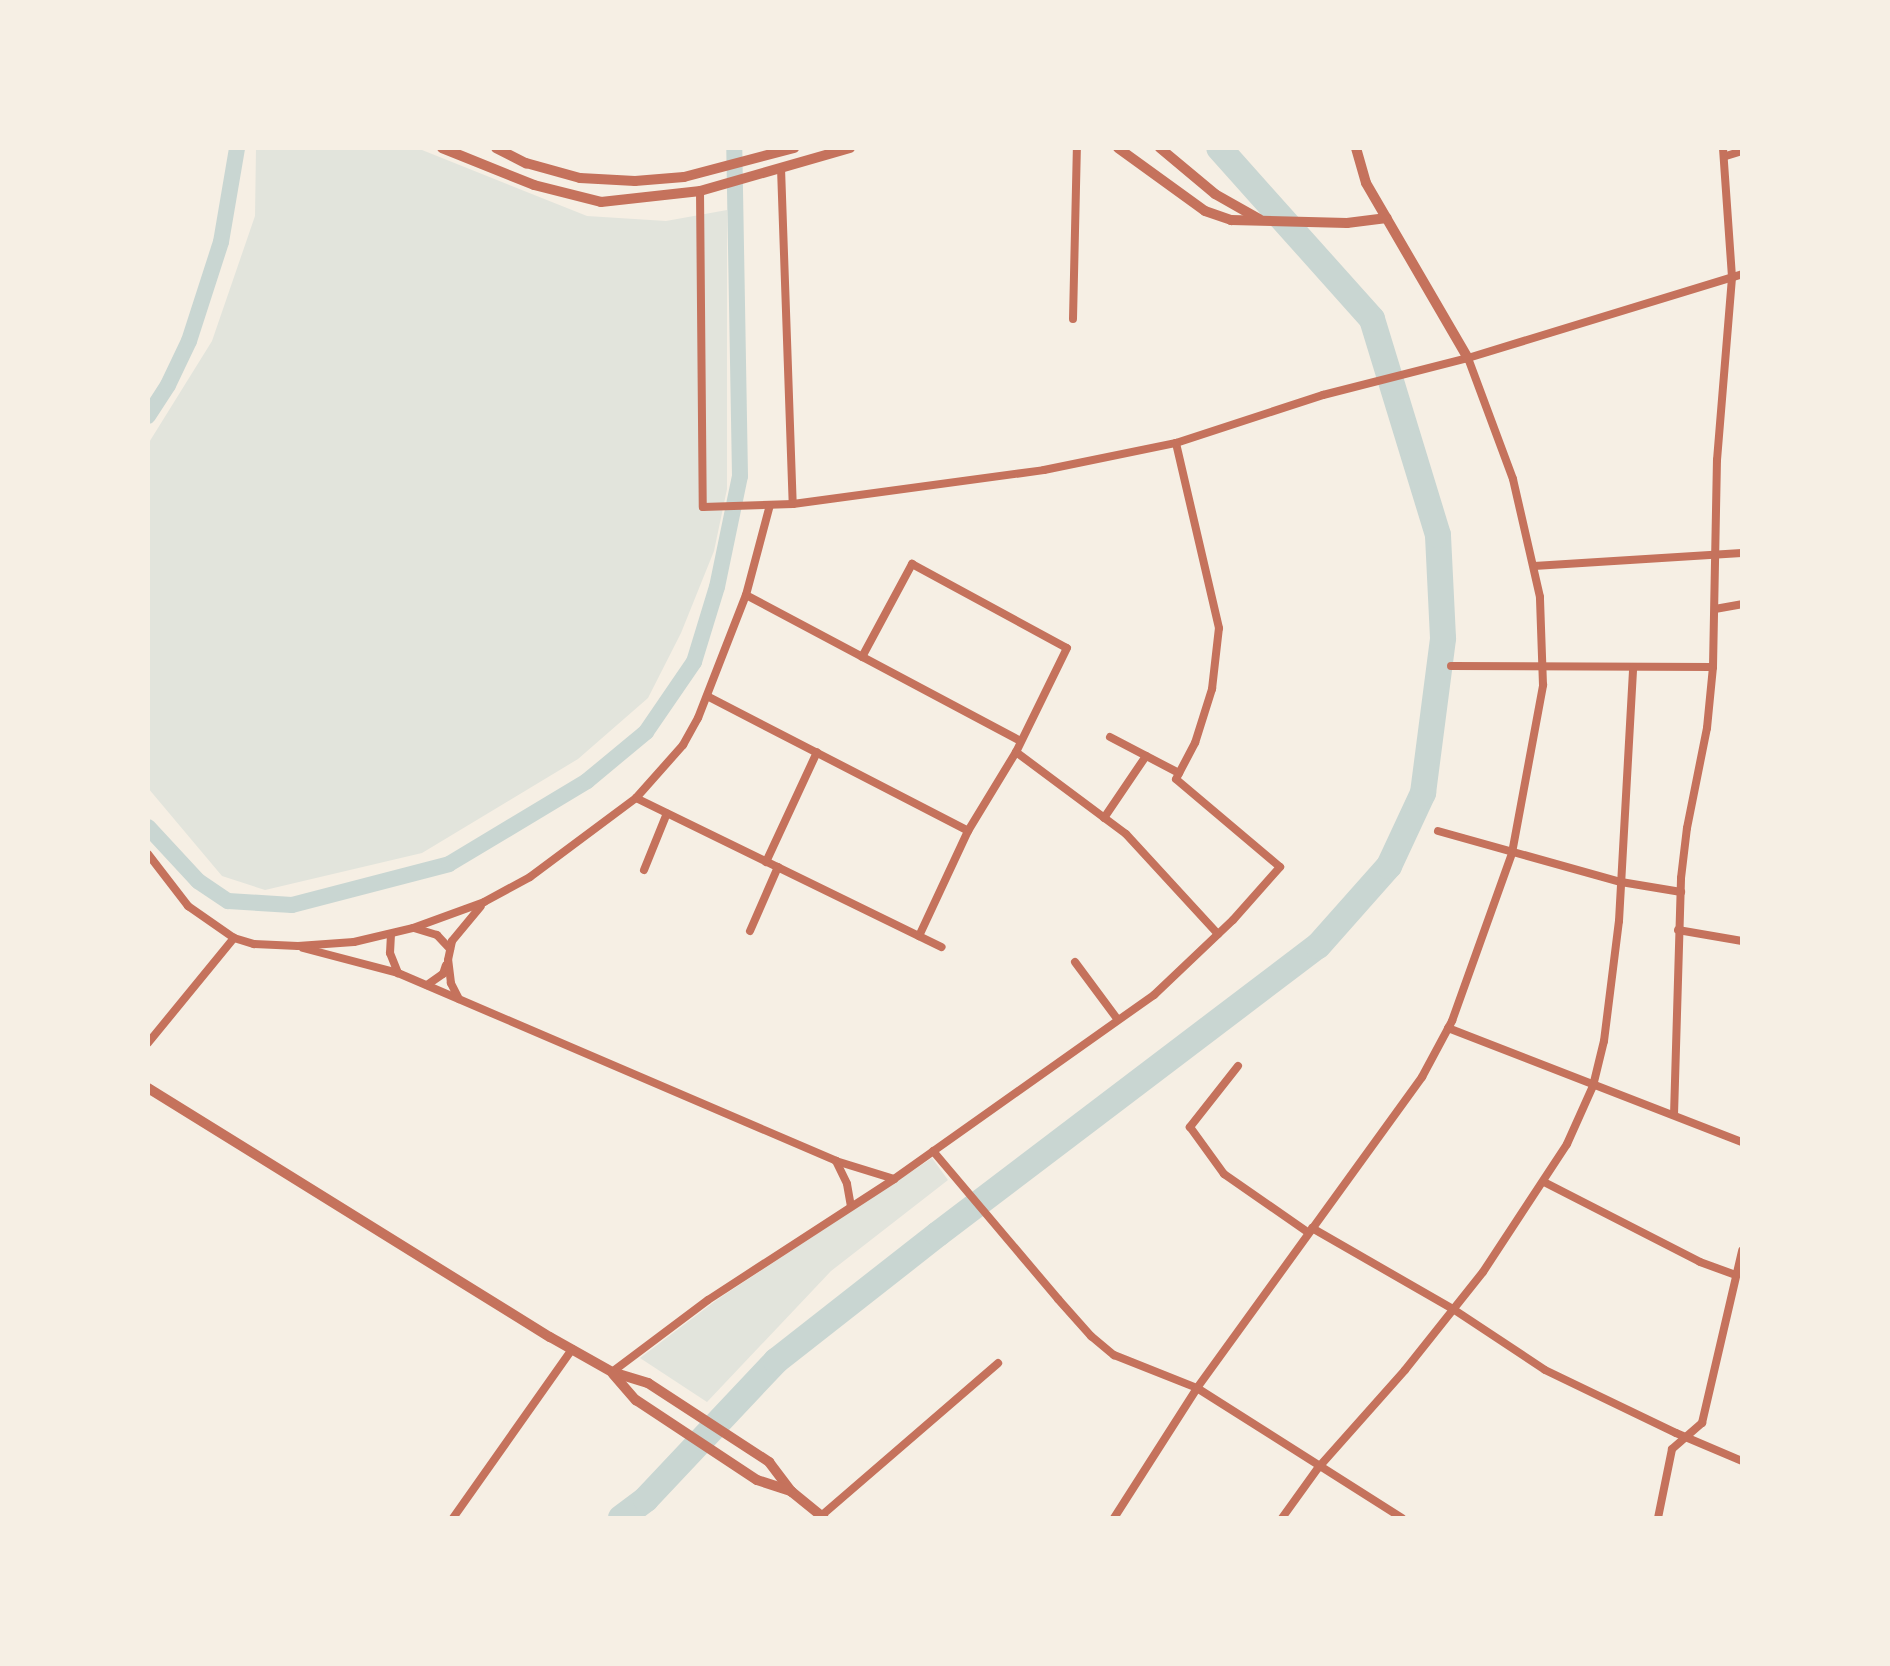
<!DOCTYPE html>
<style>
body{margin:0}
#map{position:relative;width:1890px;height:1666px;overflow:hidden;background:#f6efe4;font-family:"Fira Sans",sans-serif}
div>[style]{position:absolute}
.green>*{inset:0;background:#e2e4dc}
.canal>*{height:16px;margin:-8px;padding:0 8px;transform-origin:8px;border-radius:8px;background:#c9d6d2}
.river>*{height:26px;margin:-13px;padding:0 13px;transform-origin:13px;border-radius:13px;background:#c9d6d2}
.minor>*{height:8px;margin:-4px;padding:0 4px;transform-origin:4px;border-radius:4px;background:#c5725c}
.tertiary>*{height:10px;margin:-5px;padding:0 5px;transform-origin:5px;border-radius:5px;background:#c5725c}
span{translate:-50% -50%;white-space:nowrap;text-align:center;line-height:1.15;-webkit-text-stroke:7px #f6efe4;paint-order:stroke}
.frame{position:absolute;inset:0;border:150px solid #f6efe4;pointer-events:none}
</style>
<div id="map">
<div class="green">
<i style="clip-path:polygon(256px 148px,417px 148px,587px 216px,666px 221px,727px 210px,727px 489px,714px 551px,681px 633px,648px 698px,578px 759px,422px 853px,265px 890px,222px 876px,148px 788px,148px 444px,212px 341px,255px 216px)"></i>
<i style="clip-path:polygon(932px 1158px,948px 1180px,831px 1271px,707px 1402px,640px 1358px,718px 1299px)"></i>
</div>
<div class="canal">
<i style="left:148px;top:416px;width:37px;rotate:-57deg"></i>
<i style="left:168px;top:385px;width:49px;rotate:-64.5deg"></i>
<i style="left:189px;top:341px;width:104px;rotate:-72.1deg"></i>
<i style="left:221px;top:242px;width:95px;rotate:-80.3deg"></i>
<i style="left:148px;top:827px;width:74px;rotate:47.2deg"></i>
<i style="left:198px;top:881px;width:36px;rotate:34deg"></i>
<i style="left:228px;top:901px;width:64px;rotate:3.6deg"></i>
<i style="left:292px;top:905px;width:162px;rotate:-14.6deg"></i>
<i style="left:449px;top:864px;width:161px;rotate:-31deg"></i>
<i style="left:587px;top:781px;width:77px;rotate:-39.7deg"></i>
<i style="left:646px;top:732px;width:85px;rotate:-55.6deg"></i>
<i style="left:694px;top:662px;width:78px;rotate:-73deg"></i>
<i style="left:717px;top:587px;width:113px;rotate:-78.3deg"></i>
<i style="left:740px;top:476px;width:328px;rotate:-91deg"></i>
</div>
<div class="river">
<i style="left:621px;top:1518px;width:31px;rotate:-37deg"></i>
<i style="left:646px;top:1499px;width:190px;rotate:-46.7deg"></i>
<i style="left:776px;top:1361px;width:206px;rotate:-38.1deg"></i>
<i style="left:938px;top:1234px;width:477px;rotate:-37.2deg"></i>
<i style="left:1318px;top:946px;width:107px;rotate:-48.4deg"></i>
<i style="left:1389px;top:866px;width:81px;rotate:-65deg"></i>
<i style="left:1423px;top:793px;width:156px;rotate:-82.6deg"></i>
<i style="left:1443px;top:638px;width:103px;rotate:-92.8deg"></i>
<i style="left:1438px;top:535px;width:226px;rotate:-107deg"></i>
<i style="left:1372px;top:319px;width:229px;rotate:-131.8deg"></i>
</div>
<div class="minor">
<i style="left:1726px;top:156px;width:17px;rotate:-17deg"></i>
<i style="left:781px;top:168px;width:336px;rotate:88deg"></i>
<i style="left:700px;top:191px;width:316px;rotate:89.5deg"></i>
<i style="left:703px;top:507px;width:90px;rotate:-1.9deg"></i>
<i style="left:793px;top:504px;width:253px;rotate:-7.7deg"></i>
<i style="left:1044px;top:470px;width:135px;rotate:-11.6deg"></i>
<i style="left:1176px;top:443px;width:155px;rotate:-18.1deg"></i>
<i style="left:1323px;top:395px;width:150px;rotate:-14.3deg"></i>
<i style="left:1468px;top:358px;width:287px;rotate:-17deg"></i>
<i style="left:1073px;top:319px;width:171px;rotate:-88.7deg"></i>
<i style="left:1534px;top:566px;width:208px;rotate:-3.6deg"></i>
<i style="left:746px;top:595px;width:311px;rotate:28deg"></i>
<i style="left:1715px;top:609px;width:27px;rotate:-10deg"></i>
<i style="left:862px;top:657px;width:106px;rotate:-61.7deg"></i>
<i style="left:912px;top:564px;width:176px;rotate:28.5deg"></i>
<i style="left:1067px;top:648px;width:116px;rotate:116.1deg"></i>
<i style="left:1016px;top:752px;width:92px;rotate:121.3deg"></i>
<i style="left:968px;top:831px;width:116px;rotate:115deg"></i>
<i style="left:1451px;top:666px;width:262px;rotate:0.2deg"></i>
<i style="left:707px;top:696px;width:294px;rotate:27.3deg"></i>
<i style="left:1110px;top:737px;width:78px;rotate:27.6deg"></i>
<i style="left:1016px;top:752px;width:137px;rotate:36.7deg"></i>
<i style="left:1126px;top:834px;width:136px;rotate:47.4deg"></i>
<i style="left:636px;top:798px;width:340px;rotate:26deg"></i>
<i style="left:1104px;top:818px;width:75px;rotate:-55.9deg"></i>
<i style="left:1438px;top:831px;width:190px;rotate:15.6deg"></i>
<i style="left:1621px;top:882px;width:61px;rotate:9.5deg"></i>
<i style="left:148px;top:854px;width:66px;rotate:52.4deg"></i>
<i style="left:188px;top:906px;width:56px;rotate:34.8deg"></i>
<i style="left:234px;top:938px;width:21px;rotate:17deg"></i>
<i style="left:254px;top:944px;width:44px;rotate:2.6deg"></i>
<i style="left:298px;top:946px;width:56px;rotate:-4.1deg"></i>
<i style="left:354px;top:942px;width:61px;rotate:-13.3deg"></i>
<i style="left:413px;top:928px;width:76px;rotate:-20.1deg"></i>
<i style="left:484px;top:902px;width:52px;rotate:-28.5deg"></i>
<i style="left:530px;top:877px;width:132px;rotate:-36.7deg"></i>
<i style="left:636px;top:798px;width:71px;rotate:-48.4deg"></i>
<i style="left:683px;top:745px;width:31px;rotate:-61deg"></i>
<i style="left:698px;top:718px;width:132px;rotate:-68.7deg"></i>
<i style="left:746px;top:595px;width:93px;rotate:-75.1deg"></i>
<i style="left:766px;top:862px;width:121px;rotate:-65.1deg"></i>
<i style="left:644px;top:870px;width:61px;rotate:-68deg"></i>
<i style="left:414px;top:928px;width:24px;rotate:17deg"></i>
<i style="left:437px;top:935px;width:19px;rotate:47deg"></i>
<i style="left:1678px;top:930px;width:65px;rotate:9.8deg"></i>
<i style="left:750px;top:931px;width:70px;rotate:-66.4deg"></i>
<i style="left:391px;top:934px;width:19px;rotate:93deg"></i>
<i style="left:390px;top:953px;width:22px;rotate:68deg"></i>
<i style="left:303px;top:948px;width:98px;rotate:14.7deg"></i>
<i style="left:398px;top:973px;width:477px;rotate:23.2deg"></i>
<i style="left:836px;top:1161px;width:61px;rotate:17.2deg"></i>
<i style="left:1075px;top:962px;width:72px;rotate:53.4deg"></i>
<i style="left:427px;top:985px;width:19px;rotate:-35deg"></i>
<i style="left:443px;top:974px;width:9px;rotate:-72deg"></i>
<i style="left:459px;top:999px;width:18px;rotate:-117deg"></i>
<i style="left:451px;top:983px;width:23px;rotate:-97deg"></i>
<i style="left:448px;top:960px;width:19px;rotate:-78deg"></i>
<i style="left:452px;top:941px;width:45px;rotate:-50.4deg"></i>
<i style="left:1448px;top:1028px;width:315px;rotate:21.2deg"></i>
<i style="left:148px;top:1043px;width:136px;rotate:-50.7deg"></i>
<i style="left:1238px;top:1066px;width:78px;rotate:128.2deg"></i>
<i style="left:1190px;top:1127px;width:58px;rotate:54.1deg"></i>
<i style="left:1224px;top:1174px;width:103px;rotate:34.8deg"></i>
<i style="left:1674px;top:1115px;width:237px;rotate:-88.3deg"></i>
<i style="left:1681px;top:878px;width:50px;rotate:-83.2deg"></i>
<i style="left:1687px;top:828px;width:102px;rotate:-78.7deg"></i>
<i style="left:1707px;top:728px;width:61px;rotate:-84.4deg"></i>
<i style="left:1713px;top:667px;width:207px;rotate:-88.9deg"></i>
<i style="left:1717px;top:460px;width:184px;rotate:-85.3deg"></i>
<i style="left:1732px;top:277px;width:129px;rotate:-94deg"></i>
<i style="left:933px;top:1151px;width:194px;rotate:49.8deg"></i>
<i style="left:1058px;top:1299px;width:50px;rotate:48.3deg"></i>
<i style="left:1091px;top:1336px;width:30px;rotate:40deg"></i>
<i style="left:1114px;top:1355px;width:89px;rotate:21.7deg"></i>
<i style="left:1197px;top:1388px;width:243px;rotate:32.4deg"></i>
<i style="left:836px;top:1161px;width:25px;rotate:64deg"></i>
<i style="left:847px;top:1184px;width:22px;rotate:80deg"></i>
<i style="left:1544px;top:1182px;width:175px;rotate:27.1deg"></i>
<i style="left:1700px;top:1262px;width:38px;rotate:20deg"></i>
<i style="left:1312px;top:1228px;width:163px;rotate:29.9deg"></i>
<i style="left:1453px;top:1309px;width:110px;rotate:33.5deg"></i>
<i style="left:1545px;top:1370px;width:145px;rotate:25.7deg"></i>
<i style="left:1676px;top:1433px;width:72px;rotate:23deg"></i>
<i style="left:612px;top:1372px;width:120px;rotate:-36.9deg"></i>
<i style="left:708px;top:1300px;width:222px;rotate:-33deg"></i>
<i style="left:894px;top:1179px;width:319px;rotate:-35.3deg"></i>
<i style="left:1154px;top:995px;width:109px;rotate:-43.5deg"></i>
<i style="left:1233px;top:920px;width:71px;rotate:-48.4deg"></i>
<i style="left:1280px;top:867px;width:136px;rotate:-139.8deg"></i>
<i style="left:1176px;top:779px;width:41px;rotate:-62.2deg"></i>
<i style="left:1195px;top:743px;width:57px;rotate:-72.5deg"></i>
<i style="left:1212px;top:689px;width:61px;rotate:-83.5deg"></i>
<i style="left:1219px;top:628px;width:190px;rotate:-103.1deg"></i>
<i style="left:821px;top:1516px;width:234px;rotate:-40.8deg"></i>
<i style="left:453px;top:1518px;width:207px;rotate:-54.8deg"></i>
<i style="left:1114px;top:1518px;width:154px;rotate:-57.4deg"></i>
<i style="left:1197px;top:1388px;width:384px;rotate:-54.1deg"></i>
<i style="left:1422px;top:1077px;width:64px;rotate:-61.8deg"></i>
<i style="left:1452px;top:1021px;width:178px;rotate:-70.3deg"></i>
<i style="left:1512px;top:853px;width:171px;rotate:-79.5deg"></i>
<i style="left:1543px;top:685px;width:88px;rotate:-92deg"></i>
<i style="left:1540px;top:597px;width:121px;rotate:-102.9deg"></i>
<i style="left:1513px;top:479px;width:129px;rotate:-110.4deg"></i>
<i style="left:1282px;top:1518px;width:62px;rotate:-54.2deg"></i>
<i style="left:1318px;top:1468px;width:131px;rotate:-48.4deg"></i>
<i style="left:1405px;top:1370px;width:125px;rotate:-51.5deg"></i>
<i style="left:1483px;top:1272px;width:153px;rotate:-56.7deg"></i>
<i style="left:1567px;top:1144px;width:64px;rotate:-65.9deg"></i>
<i style="left:1593px;top:1086px;width:46px;rotate:-76.3deg"></i>
<i style="left:1604px;top:1041px;width:121px;rotate:-82.9deg"></i>
<i style="left:1619px;top:921px;width:254px;rotate:-86.8deg"></i>
<i style="left:1658px;top:1518px;width:70px;rotate:-78.5deg"></i>
<i style="left:1672px;top:1449px;width:40px;rotate:-41deg"></i>
<i style="left:1702px;top:1423px;width:177px;rotate:-76.9deg"></i>
</div>
<div class="tertiary">
<i style="left:442px;top:148px;width:99px;rotate:21.9deg"></i>
<i style="left:534px;top:185px;width:69px;rotate:14.2deg"></i>
<i style="left:601px;top:202px;width:100px;rotate:-6.3deg"></i>
<i style="left:700px;top:191px;width:156px;rotate:-16deg"></i>
<i style="left:496px;top:148px;width:34px;rotate:27deg"></i>
<i style="left:526px;top:163px;width:56px;rotate:15.5deg"></i>
<i style="left:580px;top:178px;width:55px;rotate:3.1deg"></i>
<i style="left:635px;top:181px;width:49px;rotate:-4.7deg"></i>
<i style="left:684px;top:177px;width:114px;rotate:-14.8deg"></i>
<i style="left:1118px;top:148px;width:107px;rotate:35.9deg"></i>
<i style="left:1205px;top:211px;width:28px;rotate:19deg"></i>
<i style="left:1231px;top:220px;width:116px;rotate:1.5deg"></i>
<i style="left:1347px;top:223px;width:40px;rotate:-7.1deg"></i>
<i style="left:1160px;top:148px;width:72px;rotate:39.9deg"></i>
<i style="left:1215px;top:194px;width:51px;rotate:29.6deg"></i>
<i style="left:1356px;top:148px;width:36px;rotate:74deg"></i>
<i style="left:1366px;top:183px;width:203px;rotate:59.8deg"></i>
<i style="left:148px;top:1088px;width:473px;rotate:31.8deg"></i>
<i style="left:550px;top:1337px;width:71px;rotate:29.4deg"></i>
<i style="left:612px;top:1372px;width:38px;rotate:17deg"></i>
<i style="left:648px;top:1383px;width:145px;rotate:33.1deg"></i>
<i style="left:769px;top:1462px;width:38px;rotate:53deg"></i>
<i style="left:792px;top:1492px;width:41px;rotate:39.1deg"></i>
<i style="left:613px;top:1374px;width:35px;rotate:49deg"></i>
<i style="left:636px;top:1400px;width:145px;rotate:33.5deg"></i>
<i style="left:757px;top:1480px;width:36px;rotate:18deg"></i>
</div>
<div class="frame"></div>
</div>
